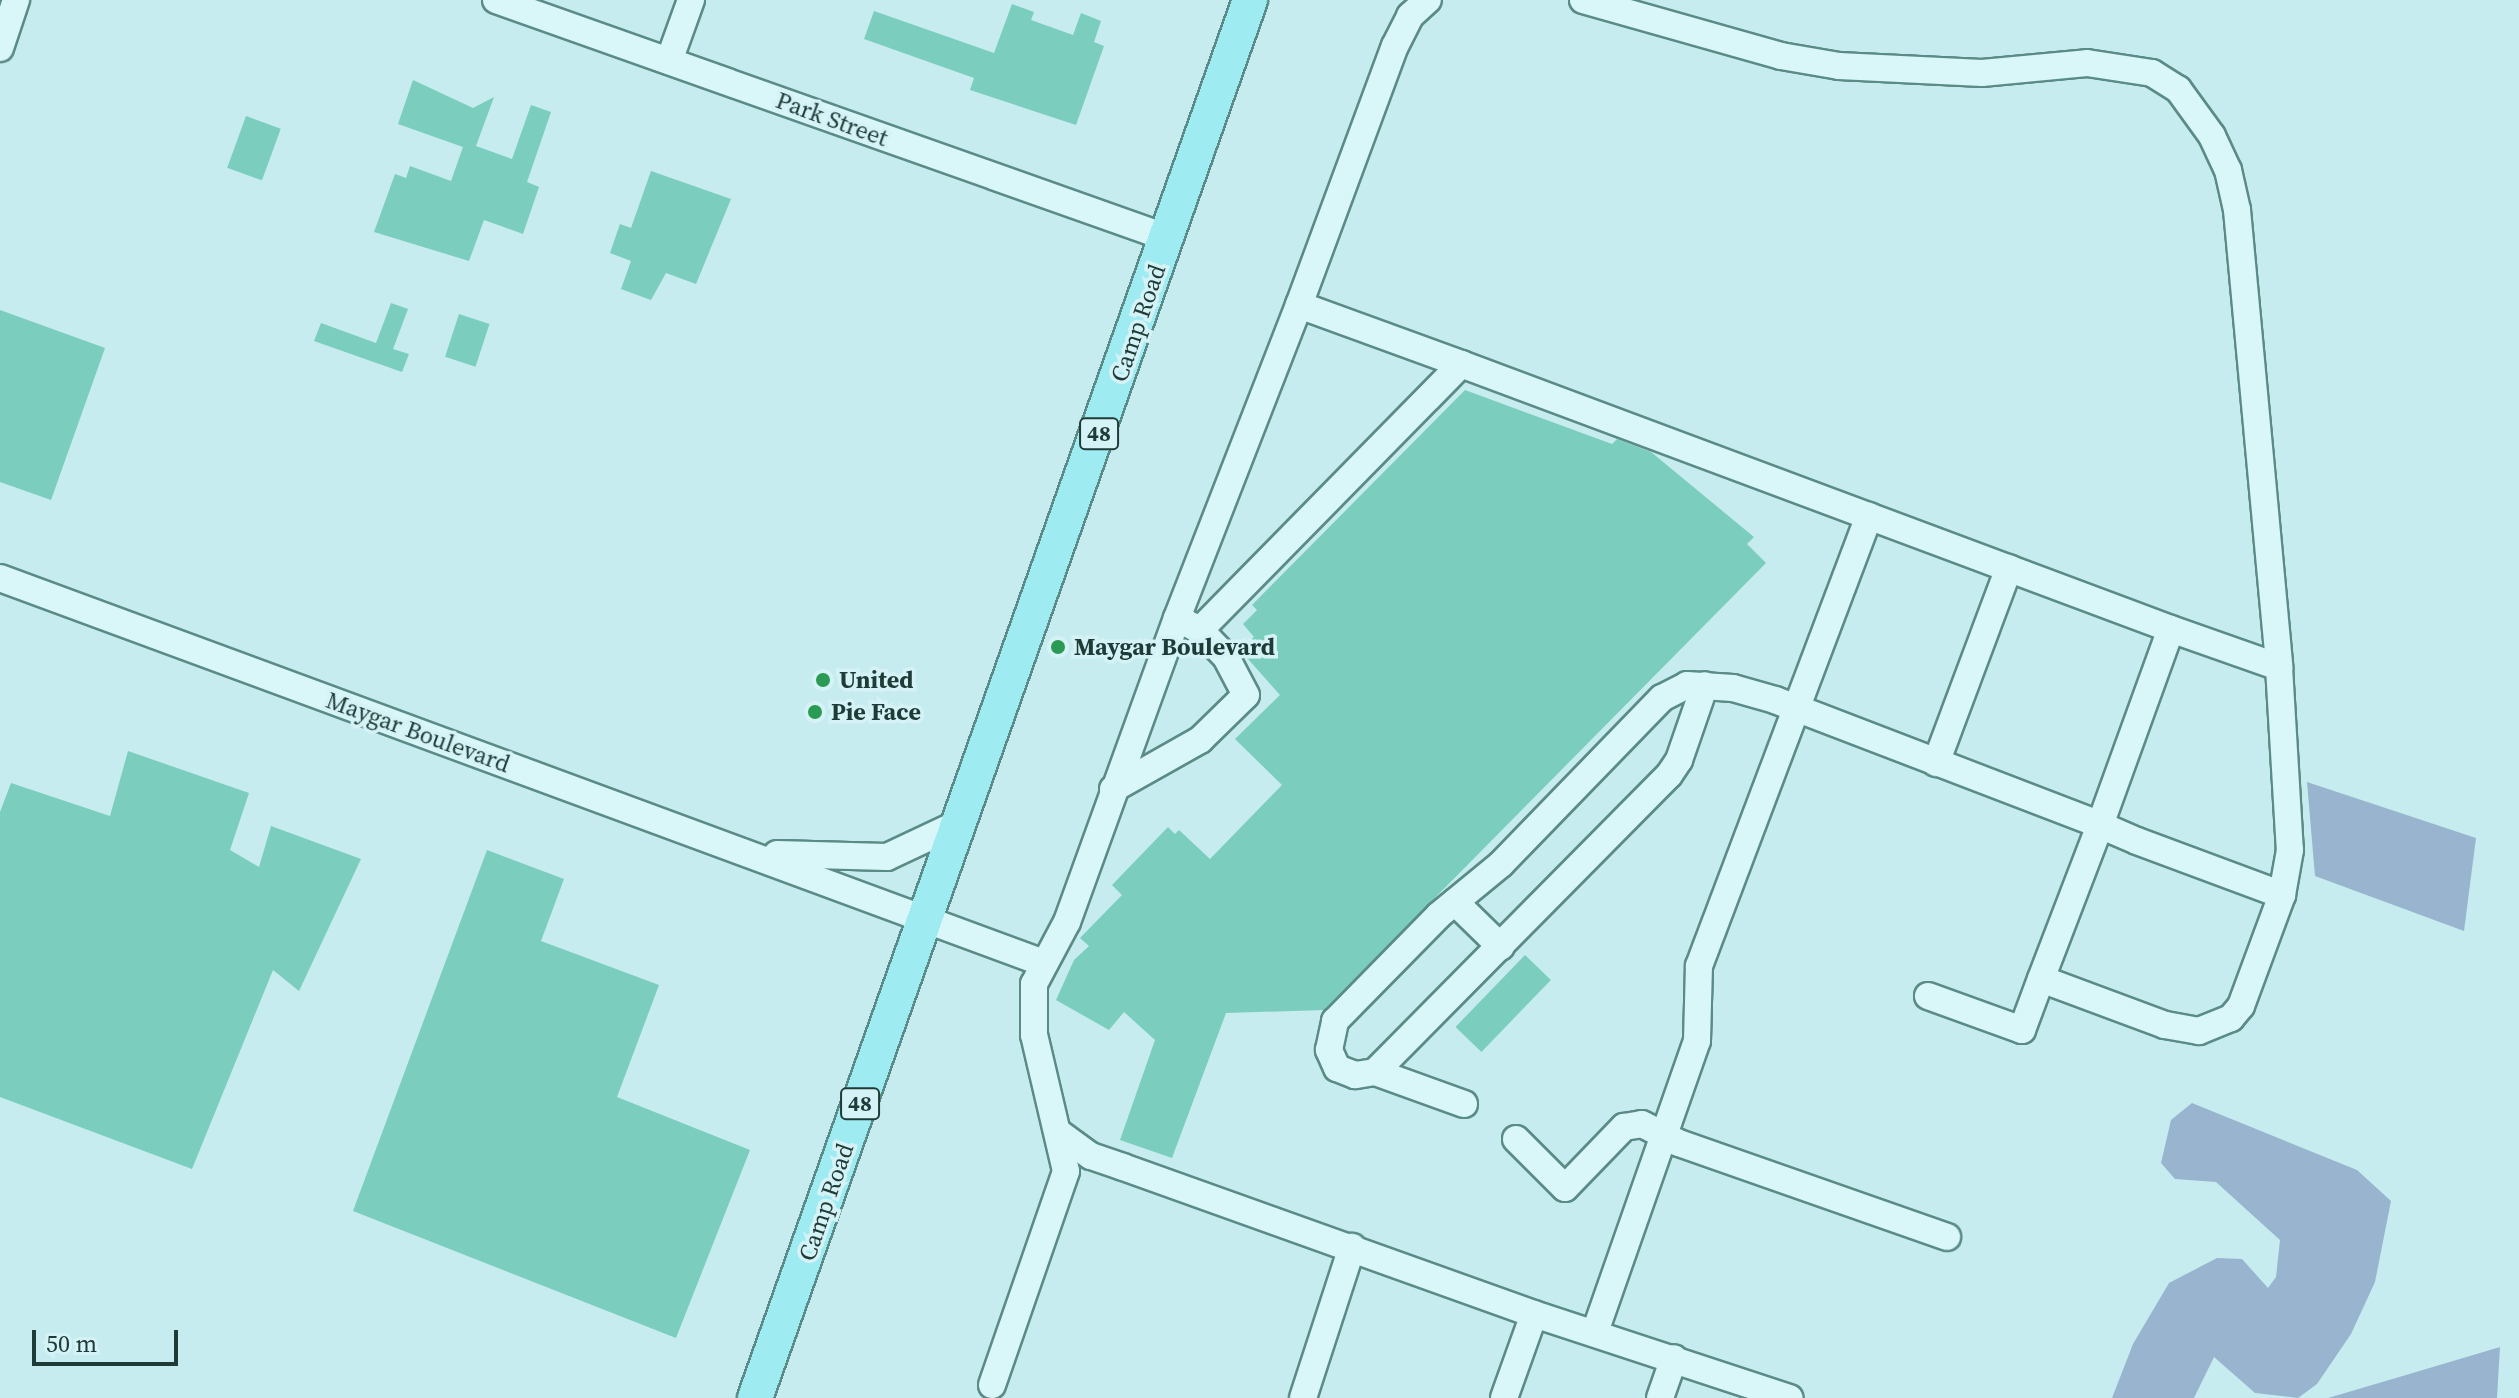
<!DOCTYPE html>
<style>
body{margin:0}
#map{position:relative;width:2519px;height:1398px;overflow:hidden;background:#c6ecef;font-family:"Source Serif 4",serif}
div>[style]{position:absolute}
.green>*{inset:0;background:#99b4ce}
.building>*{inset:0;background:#7bcdbd;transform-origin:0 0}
.roads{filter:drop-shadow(2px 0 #5b8b86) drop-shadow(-2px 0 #5b8b86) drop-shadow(0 2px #5b8b86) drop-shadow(0 -2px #5b8b86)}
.minor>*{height:26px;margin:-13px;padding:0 13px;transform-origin:13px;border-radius:13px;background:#d9f7f9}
.major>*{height:34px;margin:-17px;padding:0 17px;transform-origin:17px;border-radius:17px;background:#9eecf2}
.dots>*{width:22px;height:22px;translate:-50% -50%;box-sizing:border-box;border:4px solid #d5f3f6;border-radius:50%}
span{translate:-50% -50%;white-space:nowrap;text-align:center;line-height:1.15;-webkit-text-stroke:7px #d5f3f6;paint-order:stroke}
.shield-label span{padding:2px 6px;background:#d5f3f6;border:2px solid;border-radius:6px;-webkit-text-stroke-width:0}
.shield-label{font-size:22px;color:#1f3b37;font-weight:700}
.street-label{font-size:24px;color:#1f3b37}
.poi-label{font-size:24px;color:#1f3b37;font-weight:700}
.left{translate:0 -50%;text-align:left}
.scale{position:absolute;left:32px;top:1330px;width:146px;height:36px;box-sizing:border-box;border:4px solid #1f3b37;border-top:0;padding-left:10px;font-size:24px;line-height:28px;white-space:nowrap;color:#1f3b37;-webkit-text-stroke:6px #d5f3f6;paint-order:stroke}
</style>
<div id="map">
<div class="green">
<i style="clip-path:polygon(2307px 782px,2476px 838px,2464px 931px,2315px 876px)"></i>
<i style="clip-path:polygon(2192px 1103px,2357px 1170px,2391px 1201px,2375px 1282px,2351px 1334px,2317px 1384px,2298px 1398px,2255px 1393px,2214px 1357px,2194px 1398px,2112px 1398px,2133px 1344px,2169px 1283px,2217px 1258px,2242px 1259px,2268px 1288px,2276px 1277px,2280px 1240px,2216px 1182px,2175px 1179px,2161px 1163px,2171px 1120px)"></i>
<i style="clip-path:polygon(2500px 1347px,2497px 1398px,2328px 1398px,2406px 1375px)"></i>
</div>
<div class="building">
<i style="clip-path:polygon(1012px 4px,1034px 12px,1031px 20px,1073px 35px,1081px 13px,1101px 21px,1094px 42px,1104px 46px,1076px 125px,970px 90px,974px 78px,864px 39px,874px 11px,994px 53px)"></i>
<i style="clip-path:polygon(413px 80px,473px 108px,494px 97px,476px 146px,512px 159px,531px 105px,551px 112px,527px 182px,539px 187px,523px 234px,484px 220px,469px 261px,374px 232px,395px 174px,406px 178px,410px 166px,451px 181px,463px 147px,398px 124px)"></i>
<i style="left:246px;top:116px;width:37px;height:55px;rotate:20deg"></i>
<i style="clip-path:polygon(651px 171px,731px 199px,696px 284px,666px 273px,651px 300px,621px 289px,631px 261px,610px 253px,620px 224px,631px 228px)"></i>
<i style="clip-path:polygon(391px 303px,408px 309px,393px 349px,409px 354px,402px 372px,314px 341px,321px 323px,376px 343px)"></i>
<i style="clip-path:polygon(0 310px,105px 348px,51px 500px,0 482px)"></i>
<i style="left:459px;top:314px;width:32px;height:45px;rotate:18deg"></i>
<i style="clip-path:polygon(1465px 390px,1612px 444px,1617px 439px,1651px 452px,1754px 537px,1747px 544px,1766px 563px,1324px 1010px,1226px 1013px,1172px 1158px,1120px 1140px,1155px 1040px,1124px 1012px,1109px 1030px,1056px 1000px,1074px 960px,1089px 946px,1080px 938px,1122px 895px,1112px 885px,1168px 827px,1175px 834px,1179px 830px,1210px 859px,1282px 785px,1235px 739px,1280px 695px,1240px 650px,1254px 637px,1243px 624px,1257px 610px,1252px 605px)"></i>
<i style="clip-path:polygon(128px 751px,249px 793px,230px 850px,259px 867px,271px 826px,361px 859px,299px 991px,273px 970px,192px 1169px,0 1097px,0 812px,11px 783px,110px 816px)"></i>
<i style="clip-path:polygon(487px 850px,564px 879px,541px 941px,659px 985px,617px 1097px,750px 1150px,676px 1338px,353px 1211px)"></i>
<i style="left:1525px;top:955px;width:36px;height:100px;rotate:44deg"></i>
</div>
<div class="roads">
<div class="minor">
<i style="left:496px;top:0;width:713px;rotate:19.5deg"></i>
<i style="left:1583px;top:0;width:206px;rotate:15.8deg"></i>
<i style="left:1781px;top:56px;width:59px;rotate:9.8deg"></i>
<i style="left:1839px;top:66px;width:143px;rotate:2.8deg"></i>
<i style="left:1982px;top:73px;width:105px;rotate:-5.4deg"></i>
<i style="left:2087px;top:63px;width:66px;rotate:8.7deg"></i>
<i style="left:2152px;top:73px;width:31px;rotate:32deg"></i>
<i style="left:2178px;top:89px;width:58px;rotate:54.1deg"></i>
<i style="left:2212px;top:136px;width:38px;rotate:65deg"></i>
<i style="left:2228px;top:170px;width:41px;rotate:77.3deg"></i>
<i style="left:2237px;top:210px;width:459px;rotate:84.7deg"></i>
<i style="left:0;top:48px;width:51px;rotate:-71.6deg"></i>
<i style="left:669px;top:61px;width:65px;rotate:-70.2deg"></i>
<i style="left:1299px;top:305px;width:276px;rotate:-69.7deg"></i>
<i style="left:1395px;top:46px;width:34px;rotate:-63deg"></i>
<i style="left:1410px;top:16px;width:24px;rotate:-42deg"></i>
<i style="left:0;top:578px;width:1110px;rotate:20.25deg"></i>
<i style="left:1177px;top:618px;width:336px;rotate:-68.7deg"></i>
<i style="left:1299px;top:305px;width:172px;rotate:20deg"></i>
<i style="left:1936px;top:763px;width:208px;rotate:-69.5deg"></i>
<i style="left:1113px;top:789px;width:100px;rotate:-29.4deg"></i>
<i style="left:1200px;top:740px;width:64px;rotate:-44.4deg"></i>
<i style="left:1246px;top:695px;width:43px;rotate:-117.8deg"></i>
<i style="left:1226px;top:657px;width:37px;rotate:-134deg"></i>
<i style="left:777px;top:854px;width:110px;rotate:1.6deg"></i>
<i style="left:887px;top:857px;width:77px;rotate:-25.2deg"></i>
<i style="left:1455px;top:902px;width:64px;rotate:44.4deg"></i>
<i style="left:1928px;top:996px;width:100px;rotate:19.9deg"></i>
<i style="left:2022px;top:1030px;width:54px;rotate:-69.6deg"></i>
<i style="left:1375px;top:1072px;width:418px;rotate:-45.3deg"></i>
<i style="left:1669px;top:775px;width:18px;rotate:-56deg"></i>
<i style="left:1679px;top:760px;width:79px;rotate:-70.9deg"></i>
<i style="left:1464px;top:1104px;width:95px;rotate:-160.2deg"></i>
<i style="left:1375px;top:1072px;width:20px;rotate:171deg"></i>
<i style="left:1355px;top:1075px;width:19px;rotate:-159deg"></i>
<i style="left:1337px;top:1068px;width:20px;rotate:-114deg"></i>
<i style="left:1329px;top:1050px;width:30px;rotate:-78deg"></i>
<i style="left:1335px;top:1021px;width:148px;rotate:-45.5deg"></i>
<i style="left:1439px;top:915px;width:80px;rotate:-39.4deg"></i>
<i style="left:1501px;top:864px;width:231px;rotate:-45.9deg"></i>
<i style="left:1662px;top:698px;width:28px;rotate:-27deg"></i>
<i style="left:1687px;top:685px;width:46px;rotate:3.7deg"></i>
<i style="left:1733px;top:688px;width:44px;rotate:15.9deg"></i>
<i style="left:1775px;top:700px;width:348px;rotate:21deg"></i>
<i style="left:2100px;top:825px;width:40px;rotate:23.4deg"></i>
<i style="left:2137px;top:841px;width:155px;rotate:20.4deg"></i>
<i style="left:2282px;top:895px;width:118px;rotate:110.3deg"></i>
<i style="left:2241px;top:1006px;width:16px;rotate:130deg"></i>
<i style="left:2231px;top:1018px;width:35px;rotate:158deg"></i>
<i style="left:2199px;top:1031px;width:35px;rotate:-170deg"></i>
<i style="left:2165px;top:1025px;width:132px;rotate:-159.6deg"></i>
<i style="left:2041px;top:979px;width:165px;rotate:-69deg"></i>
<i style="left:2100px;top:825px;width:208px;rotate:-70.1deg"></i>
<i style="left:2171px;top:629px;width:114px;rotate:19.4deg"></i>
<i style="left:2279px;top:667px;width:183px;rotate:86.6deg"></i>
<i style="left:2290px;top:850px;width:46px;rotate:100.1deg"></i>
<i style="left:1059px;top:1133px;width:39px;rotate:36deg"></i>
<i style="left:1091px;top:1156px;width:34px;rotate:19deg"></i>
<i style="left:1123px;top:1167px;width:436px;rotate:19.7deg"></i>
<i style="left:1534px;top:1314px;width:269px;rotate:18.2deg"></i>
<i style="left:1516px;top:1139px;width:69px;rotate:45deg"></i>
<i style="left:1565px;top:1188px;width:85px;rotate:-46deg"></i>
<i style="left:1624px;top:1127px;width:18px;rotate:-9deg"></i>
<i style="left:1642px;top:1124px;width:42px;rotate:27.2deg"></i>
<i style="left:1679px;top:1143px;width:284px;rotate:19.3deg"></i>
<i style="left:1595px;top:1332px;width:308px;rotate:-70.7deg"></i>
<i style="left:1697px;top:1041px;width:75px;rotate:-88.5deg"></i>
<i style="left:1699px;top:966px;width:481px;rotate:-69.3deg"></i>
<i style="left:992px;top:1385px;width:226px;rotate:-70.9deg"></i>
<i style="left:1066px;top:1171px;width:140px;rotate:-103.2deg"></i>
<i style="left:1034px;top:1035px;width:51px;rotate:-90deg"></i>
<i style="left:1034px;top:984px;width:70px;rotate:-62deg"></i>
<i style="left:1067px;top:922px;width:323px;rotate:-70.1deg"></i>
<i style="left:1177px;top:618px;width:26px;rotate:28deg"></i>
<i style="left:1200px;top:630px;width:373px;rotate:-45.5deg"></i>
<i style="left:1461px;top:364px;width:758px;rotate:20.47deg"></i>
<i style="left:1303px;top:1398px;width:159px;rotate:-72deg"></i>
<i style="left:1504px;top:1398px;width:89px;rotate:-70.3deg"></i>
<i style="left:1660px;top:1398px;width:42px;rotate:-70.7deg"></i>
</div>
<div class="major">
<i style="left:755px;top:1398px;width:1483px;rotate:-70.5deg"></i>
</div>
</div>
<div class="dots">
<i style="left:1058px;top:647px;background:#2a9a54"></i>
<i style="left:823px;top:680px;background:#2a9a54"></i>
<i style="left:815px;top:712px;background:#2a9a54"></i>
</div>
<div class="shield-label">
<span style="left:1099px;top:434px">48</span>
<span style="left:860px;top:1104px">48</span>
</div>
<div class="street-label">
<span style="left:832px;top:119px;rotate:20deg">Park Street</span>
<span style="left:1138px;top:323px;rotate:-71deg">Camp Road</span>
<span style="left:418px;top:732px;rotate:20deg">Maygar Boulevard</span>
<span style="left:826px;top:1202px;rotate:-71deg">Camp Road</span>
</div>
<div class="poi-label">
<span class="left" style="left:1074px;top:647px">Maygar Boulevard</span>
<span class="left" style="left:839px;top:680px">United</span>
<span class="left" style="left:831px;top:712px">Pie Face</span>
</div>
<div class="scale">50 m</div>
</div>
